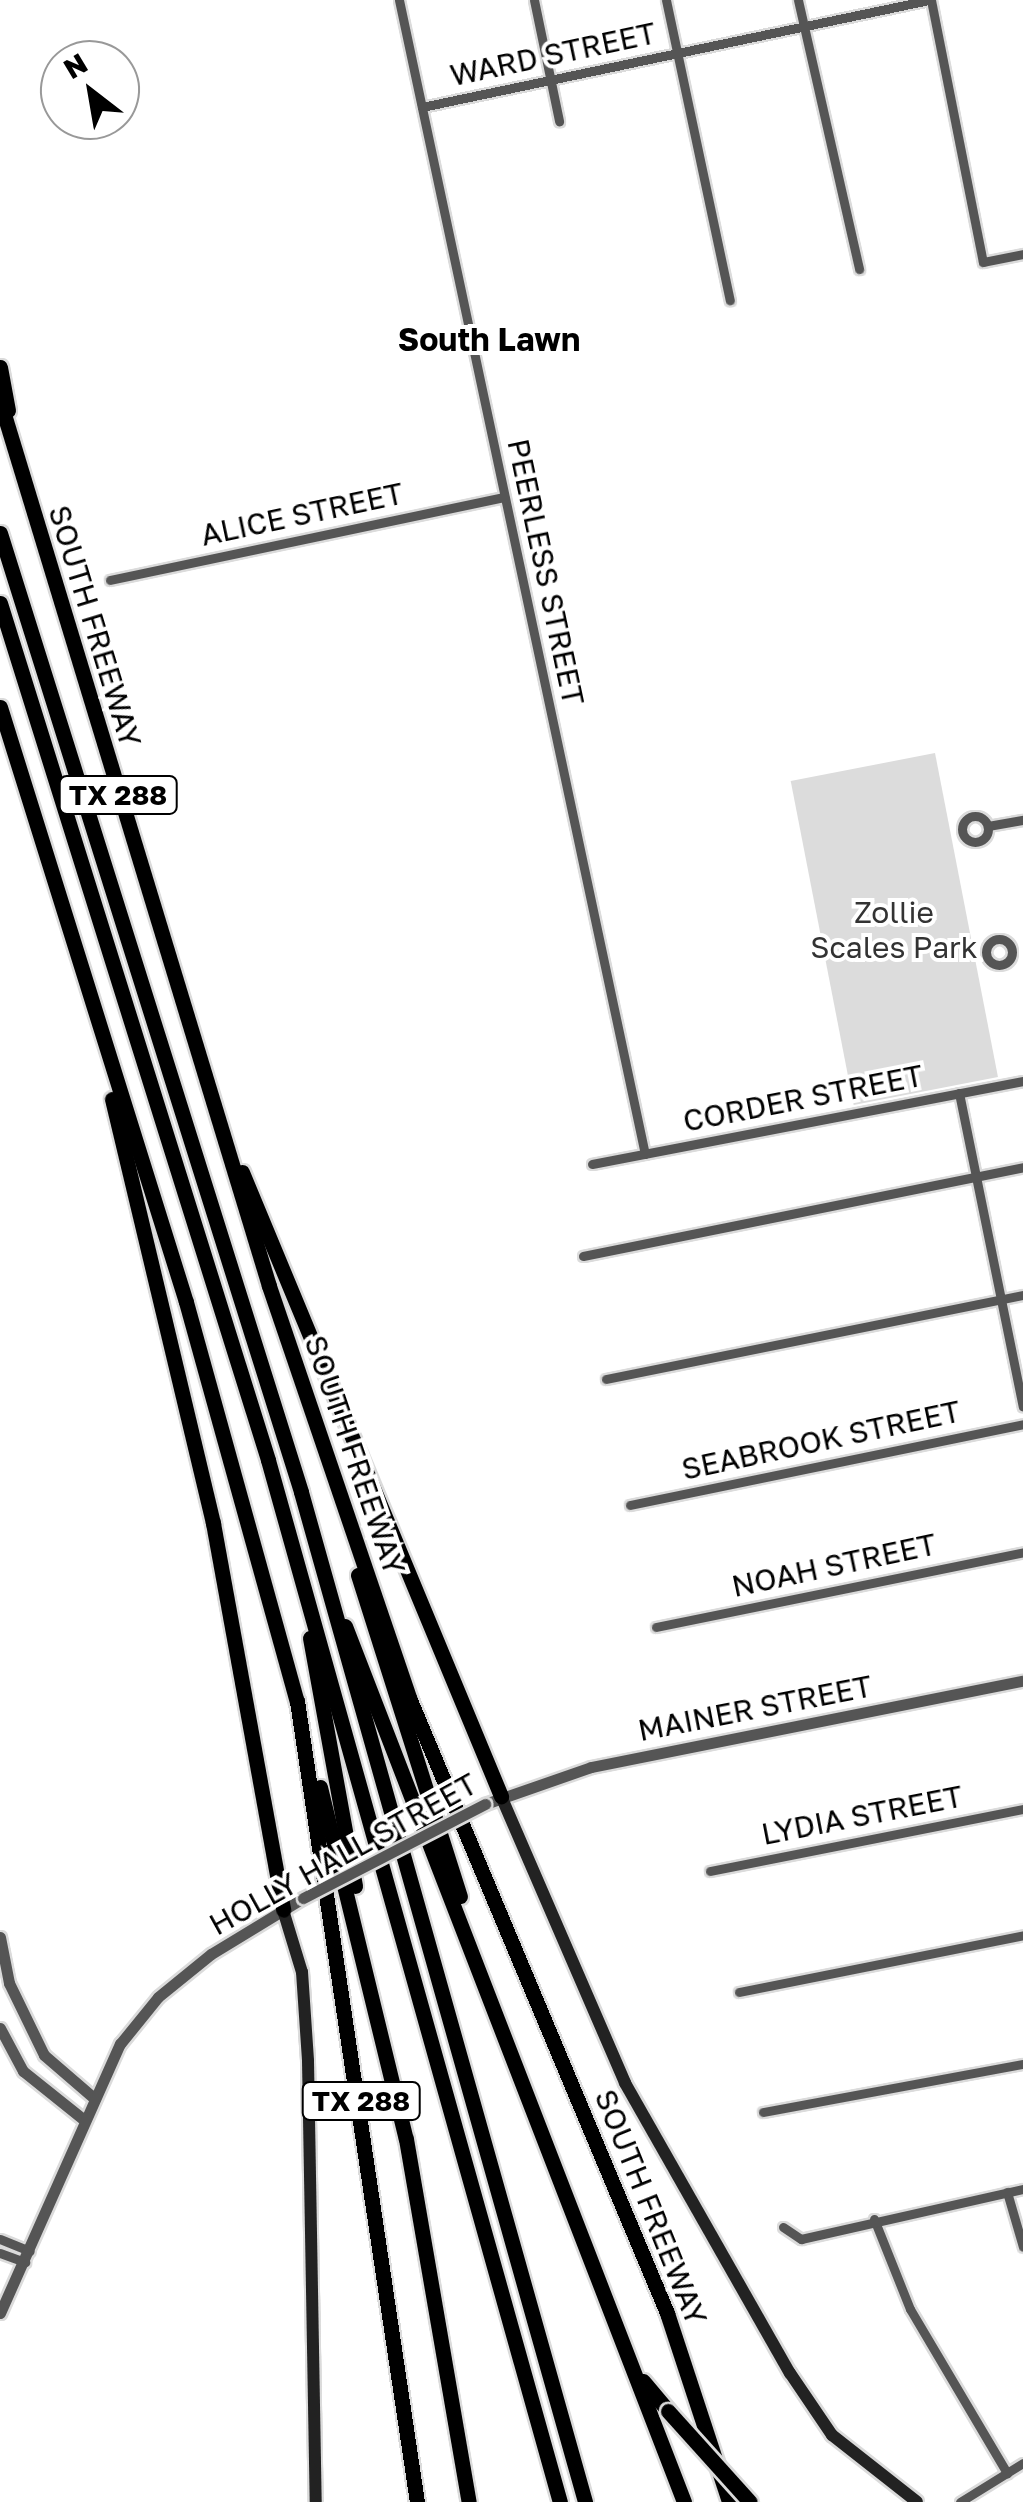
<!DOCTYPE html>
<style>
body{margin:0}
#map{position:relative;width:1023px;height:2502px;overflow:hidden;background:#fff;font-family:"Golos Text",sans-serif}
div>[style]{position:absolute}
.green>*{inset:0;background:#dcdcdc;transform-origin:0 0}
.roads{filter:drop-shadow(2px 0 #dbdbdb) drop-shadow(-2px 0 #dbdbdb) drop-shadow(0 2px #dbdbdb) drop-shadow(0 -2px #dbdbdb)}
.minor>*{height:9px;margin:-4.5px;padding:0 4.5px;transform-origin:4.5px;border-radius:4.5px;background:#555}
.minor>.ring{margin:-4.5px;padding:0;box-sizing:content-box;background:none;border:9px solid #555;border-radius:50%}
.tertiary>*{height:11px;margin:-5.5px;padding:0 5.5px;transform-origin:5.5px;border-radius:5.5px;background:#555}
.secondary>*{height:12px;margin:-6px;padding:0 6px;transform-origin:6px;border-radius:6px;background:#222}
.motorway>*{height:15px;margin:-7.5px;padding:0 7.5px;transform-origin:7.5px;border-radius:7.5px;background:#000}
.bridges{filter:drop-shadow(2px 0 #dbdbdb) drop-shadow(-2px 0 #dbdbdb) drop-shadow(0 2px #dbdbdb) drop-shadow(0 -2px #dbdbdb)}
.tertiary-bridge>*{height:11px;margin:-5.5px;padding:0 5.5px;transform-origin:5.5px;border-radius:5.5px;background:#555}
.motorway-bridge>*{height:15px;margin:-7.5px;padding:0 7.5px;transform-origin:7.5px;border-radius:7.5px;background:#000}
span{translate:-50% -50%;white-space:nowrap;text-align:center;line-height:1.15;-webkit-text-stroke:8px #fff;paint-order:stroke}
.shield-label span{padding:2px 8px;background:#fff;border:2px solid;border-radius:8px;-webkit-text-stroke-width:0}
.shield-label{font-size:28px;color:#000;font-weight:700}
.street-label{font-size:30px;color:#000}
.park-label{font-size:30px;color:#333}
.neighbourhood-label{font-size:32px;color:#000;font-weight:700}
.north{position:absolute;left:40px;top:40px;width:100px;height:100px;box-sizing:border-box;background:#fff;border:2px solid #999;border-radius:50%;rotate:329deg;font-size:28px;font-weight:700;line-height:40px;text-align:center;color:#000}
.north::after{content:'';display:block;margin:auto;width:35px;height:45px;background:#000;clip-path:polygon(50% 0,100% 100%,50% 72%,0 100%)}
</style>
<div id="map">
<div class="green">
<i style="left:935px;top:753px;width:330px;height:147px;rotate:79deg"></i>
</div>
<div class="roads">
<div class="minor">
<i style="left:399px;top:0;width:1180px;rotate:77.97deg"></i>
<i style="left:534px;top:0;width:124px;rotate:78.3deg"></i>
<i style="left:666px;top:0;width:307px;rotate:78deg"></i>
<i style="left:798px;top:0;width:276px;rotate:77.2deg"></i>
<i style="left:931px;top:0;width:267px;rotate:78.8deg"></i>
<i style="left:983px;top:262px;width:41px;rotate:-11.3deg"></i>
<i style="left:422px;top:107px;width:518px;rotate:-11.92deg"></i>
<i style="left:110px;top:580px;width:403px;rotate:-11.9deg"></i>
<i class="ring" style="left:962px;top:816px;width:17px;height:17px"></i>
<i style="left:988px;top:826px;width:36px;rotate:-10deg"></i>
<i class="ring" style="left:986px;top:939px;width:17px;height:17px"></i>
<i style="left:959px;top:1093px;width:320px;rotate:78.5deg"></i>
<i style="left:592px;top:1164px;width:439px;rotate:-10.9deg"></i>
<i style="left:583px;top:1256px;width:449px;rotate:-11.4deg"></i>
<i style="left:606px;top:1379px;width:425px;rotate:-11.4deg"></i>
<i style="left:630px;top:1505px;width:401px;rotate:-11.6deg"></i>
<i style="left:656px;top:1627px;width:375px;rotate:-11.5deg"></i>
<i style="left:710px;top:1871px;width:319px;rotate:-11.2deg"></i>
<i style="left:739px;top:1992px;width:290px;rotate:-11.3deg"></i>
<i style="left:763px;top:2112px;width:264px;rotate:-10.5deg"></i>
<i style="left:1007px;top:2192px;width:57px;rotate:73.8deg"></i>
<i style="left:874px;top:2219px;width:97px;rotate:68.2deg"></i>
<i style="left:910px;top:2309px;width:191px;rotate:59.4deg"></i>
<i style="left:783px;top:2227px;width:22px;rotate:34deg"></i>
<i style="left:801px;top:2239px;width:228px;rotate:-12.7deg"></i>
<i style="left:0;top:2239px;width:32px;rotate:22deg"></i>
<i style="left:0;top:2253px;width:27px;rotate:20deg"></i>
<i style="left:960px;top:2502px;width:74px;rotate:-31.8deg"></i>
</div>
<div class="tertiary">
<i style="left:485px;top:1804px;width:112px;rotate:-19.2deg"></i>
<i style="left:591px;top:1767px;width:440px;rotate:-11.3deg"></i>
<i style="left:0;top:1937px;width:47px;rotate:78.9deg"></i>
<i style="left:9px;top:1983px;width:80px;rotate:64.1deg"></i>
<i style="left:44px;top:2055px;width:67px;rotate:40.8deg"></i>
<i style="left:0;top:2028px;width:49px;rotate:61.9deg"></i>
<i style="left:23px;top:2071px;width:77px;rotate:38.7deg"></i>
<i style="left:0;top:2313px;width:295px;rotate:-66deg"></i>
<i style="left:120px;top:2044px;width:60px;rotate:-51deg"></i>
<i style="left:158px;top:1997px;width:68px;rotate:-39.1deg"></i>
<i style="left:211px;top:1954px;width:108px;rotate:-31.3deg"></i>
</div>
<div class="secondary">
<i style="left:501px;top:1796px;width:313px;rotate:66.6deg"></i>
<i style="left:625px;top:2083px;width:334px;rotate:60.4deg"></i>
<i style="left:790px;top:2373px;width:75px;rotate:55.9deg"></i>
<i style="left:832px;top:2435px;width:108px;rotate:38.2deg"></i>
<i style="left:283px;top:1910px;width:65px;rotate:73deg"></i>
<i style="left:302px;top:1972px;width:89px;rotate:86.1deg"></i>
<i style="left:308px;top:2061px;width:441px;rotate:89deg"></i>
</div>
<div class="motorway">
<i style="left:0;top:367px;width:44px;rotate:79.5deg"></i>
<i style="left:0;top:401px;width:925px;rotate:73.09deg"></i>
<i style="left:269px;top:1286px;width:437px;rotate:71.2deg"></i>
<i style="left:410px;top:1700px;width:665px;rotate:67.25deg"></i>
<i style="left:667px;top:2313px;width:199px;rotate:71.8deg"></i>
<i style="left:0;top:533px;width:1005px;rotate:72.57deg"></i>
<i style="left:301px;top:1492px;width:1049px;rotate:74.29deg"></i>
<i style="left:0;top:603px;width:898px;rotate:72.63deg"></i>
<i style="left:268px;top:1460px;width:1082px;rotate:74.35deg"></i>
<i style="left:0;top:707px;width:623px;rotate:72.64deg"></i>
<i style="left:186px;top:1302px;width:414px;rotate:74.5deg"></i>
<i style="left:297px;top:1701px;width:810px;rotate:81.48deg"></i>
<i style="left:112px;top:1099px;width:436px;rotate:76.6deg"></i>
<i style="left:213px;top:1523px;width:393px;rotate:79.7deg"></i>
<i style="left:242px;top:1172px;width:676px;rotate:67.46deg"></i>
<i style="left:358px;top:1575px;width:337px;rotate:72.4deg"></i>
<i style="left:345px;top:1626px;width:939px;rotate:68.84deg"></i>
<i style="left:310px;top:1638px;width:252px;rotate:79.7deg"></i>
<i style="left:320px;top:1787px;width:362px;rotate:76.3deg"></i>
<i style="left:406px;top:2139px;width:368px;rotate:80.2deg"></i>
<i style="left:643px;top:2381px;width:39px;rotate:50deg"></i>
</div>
</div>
<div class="bridges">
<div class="tertiary-bridge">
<i style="left:303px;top:1898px;width:205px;rotate:-27.3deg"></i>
</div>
<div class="motorway-bridge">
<i style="left:668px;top:2411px;width:122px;rotate:48deg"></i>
</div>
</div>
<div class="shield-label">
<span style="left:118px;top:795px">TX 288</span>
<span style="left:361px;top:2101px">TX 288</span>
</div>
<div class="street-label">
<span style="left:553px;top:54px;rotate:-12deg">WARD STREET</span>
<span style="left:302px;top:514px;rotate:-12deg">ALICE STREET</span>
<span style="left:546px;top:572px;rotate:78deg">PEERLESS STREET</span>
<span style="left:95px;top:626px;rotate:73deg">SOUTH FREEWAY</span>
<span style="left:803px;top:1098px;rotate:-11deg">CORDER STREET</span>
<span style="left:821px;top:1440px;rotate:-12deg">SEABROOK STREET</span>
<span style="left:355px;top:1455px;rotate:71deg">SOUTH FREEWAY</span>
<span style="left:834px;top:1565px;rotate:-12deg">NOAH STREET</span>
<span style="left:755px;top:1708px;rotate:-11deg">MAINER STREET</span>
<span style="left:862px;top:1815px;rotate:-11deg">LYDIA STREET</span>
<span style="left:343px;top:1854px;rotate:-29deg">HOLLY HALL STREET</span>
<span style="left:651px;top:2207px;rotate:68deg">SOUTH FREEWAY</span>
</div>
<div class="park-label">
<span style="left:894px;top:929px">Zollie<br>Scales Park</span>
</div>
<div class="neighbourhood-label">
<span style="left:489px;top:339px">South Lawn</span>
</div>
<div class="north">N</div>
</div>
